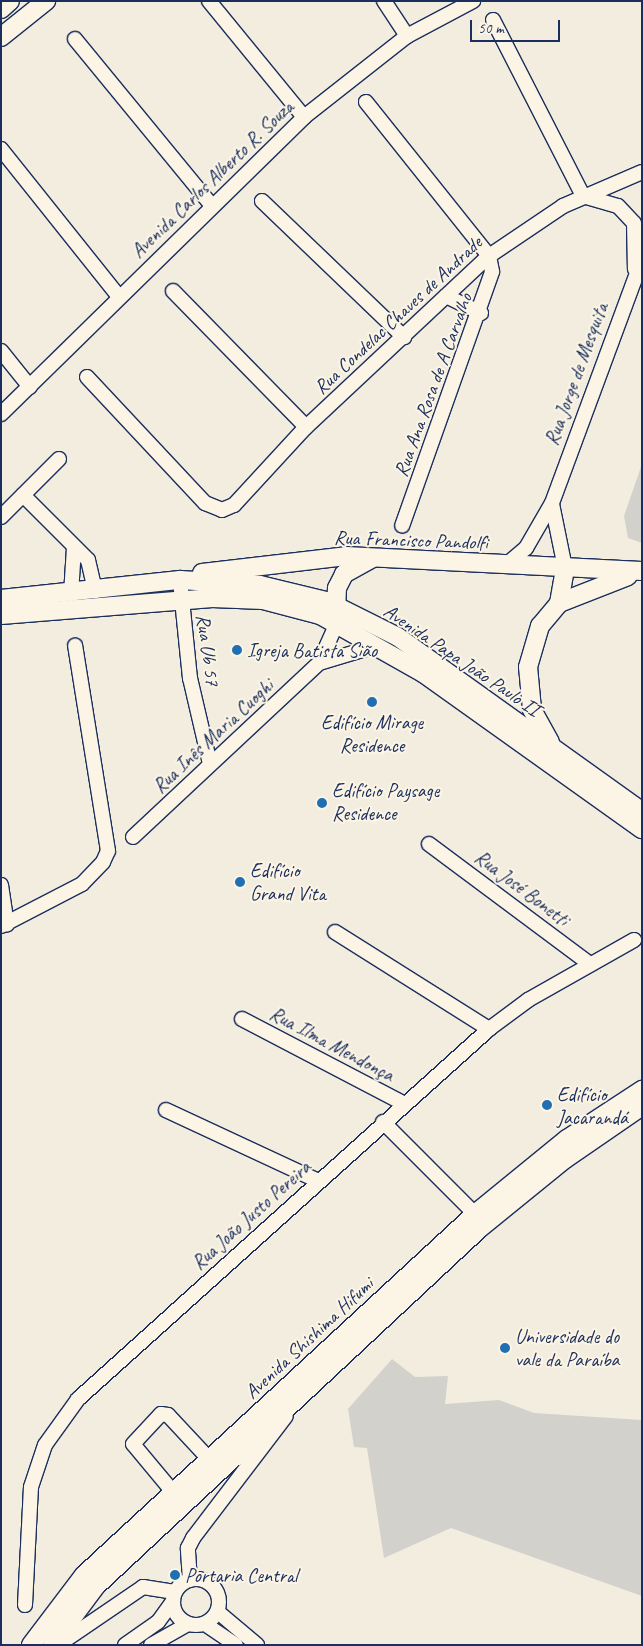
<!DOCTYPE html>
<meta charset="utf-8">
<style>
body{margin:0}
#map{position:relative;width:643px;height:1646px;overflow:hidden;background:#f3ede0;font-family:Caveat,sans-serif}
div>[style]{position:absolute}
.green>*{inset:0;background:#d3d1cc}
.roads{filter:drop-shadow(1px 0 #1b2f5e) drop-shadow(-1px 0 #1b2f5e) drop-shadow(0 1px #1b2f5e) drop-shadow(0 -1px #1b2f5e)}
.minor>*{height:14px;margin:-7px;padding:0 7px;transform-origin:7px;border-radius:7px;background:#fcf5e5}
.minor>.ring{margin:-7px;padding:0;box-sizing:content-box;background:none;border:14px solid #fcf5e5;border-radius:50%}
.tertiary>*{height:18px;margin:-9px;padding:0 9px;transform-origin:9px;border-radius:9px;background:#fcf5e5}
.dots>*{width:14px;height:14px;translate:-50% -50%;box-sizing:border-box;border:2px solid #fcf5e5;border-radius:50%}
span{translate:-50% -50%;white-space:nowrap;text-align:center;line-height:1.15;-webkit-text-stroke:4px #fcf5e5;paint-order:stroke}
.street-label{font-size:20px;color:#1b2f5e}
.poi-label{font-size:20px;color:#1b2f5e}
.left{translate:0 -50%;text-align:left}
.frame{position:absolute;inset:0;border:2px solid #1b2f5e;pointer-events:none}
.scale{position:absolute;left:470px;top:20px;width:90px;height:22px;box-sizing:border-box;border:2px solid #1b2f5e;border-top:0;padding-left:6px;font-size:15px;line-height:18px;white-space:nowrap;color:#1b2f5e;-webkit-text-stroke:4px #fcf5e5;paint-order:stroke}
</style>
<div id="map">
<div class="green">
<i style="clip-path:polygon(642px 464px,642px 543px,628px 538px,624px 516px)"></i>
<i style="clip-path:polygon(392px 1359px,415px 1377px,448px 1376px,445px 1404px,499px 1400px,534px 1413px,642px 1420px,642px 1596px,451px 1528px,384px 1558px,367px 1448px,354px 1447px,348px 1409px)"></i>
</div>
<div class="roads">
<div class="minor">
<i style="left:209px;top:1px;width:150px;rotate:50.7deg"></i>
<i style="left:384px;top:1px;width:42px;rotate:56.7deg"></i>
<i style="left:493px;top:20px;width:198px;rotate:62.9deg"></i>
<i style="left:583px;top:196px;width:36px;rotate:16deg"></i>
<i style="left:618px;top:206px;width:23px;rotate:47deg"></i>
<i style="left:634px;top:223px;width:46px;rotate:88.8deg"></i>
<i style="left:75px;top:39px;width:216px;rotate:50.6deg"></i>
<i style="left:366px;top:102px;width:197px;rotate:51.4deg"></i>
<i style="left:489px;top:256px;width:16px;rotate:79deg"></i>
<i style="left:492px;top:272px;width:269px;rotate:109.5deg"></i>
<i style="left:1px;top:149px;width:189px;rotate:51.4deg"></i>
<i style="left:262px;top:201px;width:197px;rotate:43.8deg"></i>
<i style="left:173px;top:291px;width:190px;rotate:45.6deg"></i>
<i style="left:446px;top:296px;width:39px;rotate:26deg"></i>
<i style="left:1px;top:351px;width:46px;rotate:51.1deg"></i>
<i style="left:87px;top:377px;width:173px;rotate:46.9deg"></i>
<i style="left:205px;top:503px;width:18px;rotate:22deg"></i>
<i style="left:222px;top:510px;width:13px;rotate:-23deg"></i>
<i style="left:234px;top:505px;width:106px;rotate:-47.3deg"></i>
<i style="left:306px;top:427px;width:250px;rotate:-43.1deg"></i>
<i style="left:489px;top:256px;width:89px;rotate:-34deg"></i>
<i style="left:563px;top:206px;width:86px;rotate:-23.3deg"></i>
<i style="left:1px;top:414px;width:424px;rotate:-44.4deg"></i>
<i style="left:304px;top:117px;width:131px;rotate:-38.2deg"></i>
<i style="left:407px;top:36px;width:75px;rotate:-27.9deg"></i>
<i style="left:23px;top:495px;width:92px;rotate:45deg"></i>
<i style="left:88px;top:560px;width:32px;rotate:77deg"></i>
<i style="left:552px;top:504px;width:65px;rotate:78.5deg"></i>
<i style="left:1px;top:517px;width:82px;rotate:-45deg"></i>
<i style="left:507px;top:564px;width:25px;rotate:-40deg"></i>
<i style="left:526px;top:548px;width:52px;rotate:-60deg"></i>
<i style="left:552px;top:503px;width:259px;rotate:-69.7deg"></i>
<i style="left:180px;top:580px;width:99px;rotate:84.2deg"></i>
<i style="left:190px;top:678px;width:88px;rotate:76.9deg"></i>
<i style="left:71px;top:594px;width:46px;rotate:-86.3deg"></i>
<i style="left:319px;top:663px;width:44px;rotate:-65.8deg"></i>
<i style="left:133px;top:837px;width:255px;rotate:-43.1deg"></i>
<i style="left:319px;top:663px;width:59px;rotate:-16.6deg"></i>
<i style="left:429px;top:844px;width:201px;rotate:36.7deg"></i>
<i style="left:1px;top:885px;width:40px;rotate:81.5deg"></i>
<i style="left:1px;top:926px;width:91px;rotate:-27.4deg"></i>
<i style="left:82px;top:884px;width:30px;rotate:-46deg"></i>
<i style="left:103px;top:862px;width:12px;rotate:-66deg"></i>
<i style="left:108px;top:851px;width:208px;rotate:-99.1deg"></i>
<i style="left:335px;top:932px;width:182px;rotate:32.2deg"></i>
<i style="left:242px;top:1019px;width:182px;rotate:27.6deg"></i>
<i style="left:166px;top:1110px;width:168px;rotate:25deg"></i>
<i style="left:383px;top:1122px;width:130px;rotate:45deg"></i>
<i style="left:173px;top:1492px;width:62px;rotate:-129.8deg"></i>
<i style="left:133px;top:1444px;width:41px;rotate:-47deg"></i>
<i style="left:161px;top:1414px;width:7px;rotate:8deg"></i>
<i style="left:168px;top:1415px;width:60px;rotate:47deg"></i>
<i class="ring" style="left:173px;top:1579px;width:32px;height:32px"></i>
<i style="left:190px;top:1580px;width:32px;rotate:-94deg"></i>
<i style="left:188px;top:1548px;width:11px;rotate:-63deg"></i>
<i style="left:193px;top:1538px;width:153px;rotate:-52.7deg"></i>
<i style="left:25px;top:1605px;width:118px;rotate:-87.1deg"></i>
<i style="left:31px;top:1487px;width:44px;rotate:-71.6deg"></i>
<i style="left:45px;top:1445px;width:57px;rotate:-54.3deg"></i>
<i style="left:78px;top:1399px;width:553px;rotate:-41.99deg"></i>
<i style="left:489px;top:1029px;width:49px;rotate:-36.6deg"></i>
<i style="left:528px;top:1000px;width:122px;rotate:-29.5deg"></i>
<i style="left:218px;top:1612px;width:51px;rotate:40.2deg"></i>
<i style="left:205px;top:1624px;width:37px;rotate:34deg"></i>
<i style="left:58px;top:1645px;width:103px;rotate:-34.3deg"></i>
<i style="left:143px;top:1587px;width:32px;rotate:9deg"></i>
<i style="left:125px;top:1645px;width:40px;rotate:-34.9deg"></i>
<i style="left:158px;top:1622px;width:26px;rotate:-54deg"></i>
<i style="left:151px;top:1645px;width:43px;rotate:-29.6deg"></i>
</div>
<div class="tertiary">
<i style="left:1px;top:9px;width:12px;rotate:-42deg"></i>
<i style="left:1px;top:37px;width:58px;rotate:-38.7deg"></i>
<i style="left:202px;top:573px;width:145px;rotate:-6.7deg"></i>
<i style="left:346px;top:556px;width:296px;rotate:2.9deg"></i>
<i style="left:1px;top:599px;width:180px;rotate:-6.1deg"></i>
<i style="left:180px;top:580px;width:80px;rotate:3.6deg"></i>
<i style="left:260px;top:585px;width:68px;rotate:13.6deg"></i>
<i style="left:326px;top:601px;width:80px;rotate:26.6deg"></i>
<i style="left:398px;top:637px;width:300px;rotate:35.6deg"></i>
<i style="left:559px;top:603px;width:74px;rotate:-21.4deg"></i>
<i style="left:1px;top:615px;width:212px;rotate:-4.6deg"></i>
<i style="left:212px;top:598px;width:51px;rotate:2.2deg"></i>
<i style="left:263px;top:600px;width:59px;rotate:14.7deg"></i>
<i style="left:320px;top:615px;width:118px;rotate:29.4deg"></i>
<i style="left:423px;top:673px;width:269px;rotate:35.5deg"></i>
<i style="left:336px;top:615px;width:27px;rotate:-88deg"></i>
<i style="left:337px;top:588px;width:16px;rotate:-63deg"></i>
<i style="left:344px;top:574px;width:31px;rotate:-29deg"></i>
<i style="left:550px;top:742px;width:38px;rotate:-119deg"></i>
<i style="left:532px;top:709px;width:42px;rotate:-95.4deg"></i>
<i style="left:528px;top:667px;width:43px;rotate:-73.7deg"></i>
<i style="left:540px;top:626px;width:30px;rotate:-50deg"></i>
<i style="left:559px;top:603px;width:36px;rotate:-80deg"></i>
<i style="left:31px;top:1645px;width:88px;rotate:-52.9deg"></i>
<i style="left:84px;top:1575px;width:532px;rotate:-42.72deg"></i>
<i style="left:475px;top:1214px;width:119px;rotate:-39.2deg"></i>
<i style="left:567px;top:1139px;width:90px;rotate:-33.2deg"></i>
<i style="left:52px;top:1645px;width:74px;rotate:-53.3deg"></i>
<i style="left:96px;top:1586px;width:525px;rotate:-42.99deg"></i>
<i style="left:480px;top:1228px;width:109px;rotate:-39.1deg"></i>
<i style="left:565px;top:1159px;width:93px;rotate:-34.5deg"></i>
</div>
</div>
<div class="dots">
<i style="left:237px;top:650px;background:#1f6fb2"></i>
<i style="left:372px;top:702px;background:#1f6fb2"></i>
<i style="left:322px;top:803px;background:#1f6fb2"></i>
<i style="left:240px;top:882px;background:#1f6fb2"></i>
<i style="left:547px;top:1105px;background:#1f6fb2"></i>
<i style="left:505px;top:1348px;background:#1f6fb2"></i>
<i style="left:175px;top:1575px;background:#1f6fb2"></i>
</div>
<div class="street-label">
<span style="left:212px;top:179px;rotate:-44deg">Avenida Carlos Alberto R. Souza</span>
<span style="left:398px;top:315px;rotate:-43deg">Rua Condelac Chaves de Andrade</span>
<span style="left:576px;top:374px;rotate:-70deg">Rua Jorge de Mesquita</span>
<span style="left:433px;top:385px;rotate:-70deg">Rua Ana Rosa de A Carvalho</span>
<span style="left:411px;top:540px;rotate:2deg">Rua Francisco Pandolfi</span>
<span style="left:208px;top:650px;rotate:82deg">Rua Ub 57</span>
<span style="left:462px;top:660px;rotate:34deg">Avenida Papa João Paulo II</span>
<span style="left:213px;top:736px;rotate:-43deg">Rua Inês Maria Cuoghi</span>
<span style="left:522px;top:888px;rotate:37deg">Rua José Bonetti</span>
<span style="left:332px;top:1044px;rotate:28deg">Rua Ilma Mendonça</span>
<span style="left:251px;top:1215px;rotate:-42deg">Rua João Justo Pereira</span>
<span style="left:309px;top:1338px;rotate:-43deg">Avenida Shishima Hifumi</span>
</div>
<div class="poi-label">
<span class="left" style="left:247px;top:650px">Igreja Batista Sião</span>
<span style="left:372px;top:734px">Edifício Mirage<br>Residence</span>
<span class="left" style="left:332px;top:802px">Edifício Paysage<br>Residence</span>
<span class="left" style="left:250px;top:882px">Edifício<br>Grand Vita</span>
<span class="left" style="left:557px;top:1106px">Edifício<br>Jacarandá</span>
<span class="left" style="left:515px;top:1348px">Universidade do<br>vale da Paraíba</span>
<span class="left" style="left:185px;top:1575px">Portaria Central</span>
</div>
<div class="frame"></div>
<div class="scale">50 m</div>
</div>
